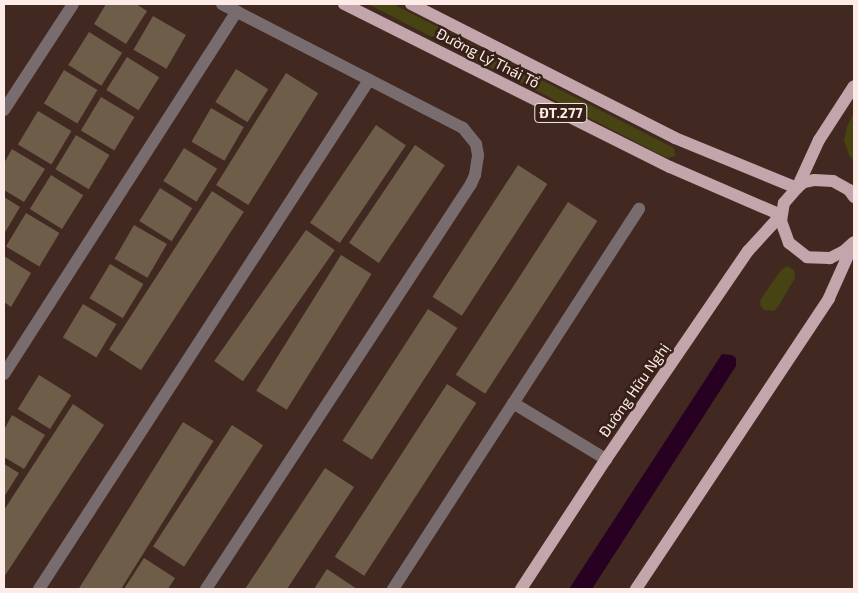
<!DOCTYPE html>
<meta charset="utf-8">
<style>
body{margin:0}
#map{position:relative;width:858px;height:593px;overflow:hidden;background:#412921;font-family:"Exo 2",sans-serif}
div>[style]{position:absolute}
.green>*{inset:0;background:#474313}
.water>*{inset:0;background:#280022}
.building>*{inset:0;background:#6e5d48;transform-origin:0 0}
.minor>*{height:12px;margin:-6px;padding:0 6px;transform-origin:6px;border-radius:6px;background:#796c6e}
.major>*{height:12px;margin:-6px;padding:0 6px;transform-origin:6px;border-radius:6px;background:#c2a6ab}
span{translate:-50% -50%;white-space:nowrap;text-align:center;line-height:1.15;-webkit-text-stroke:5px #372018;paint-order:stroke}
.shield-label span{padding:1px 4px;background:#372018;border:1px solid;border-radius:4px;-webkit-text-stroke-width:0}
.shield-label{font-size:14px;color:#fcebe6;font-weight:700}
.street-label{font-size:15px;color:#fcebe6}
.frame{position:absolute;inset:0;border:5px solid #fcebe6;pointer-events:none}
</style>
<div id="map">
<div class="green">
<i style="clip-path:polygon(368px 4px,393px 4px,674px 148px,675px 156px,668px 158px,665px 157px)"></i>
<i style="clip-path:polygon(854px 112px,854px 161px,849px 155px,844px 141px,847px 127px)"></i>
<i style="clip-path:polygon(787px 266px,794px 270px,795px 278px,778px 307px,774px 311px,764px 310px,760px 305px,761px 299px,781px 270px)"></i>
</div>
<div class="water">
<i style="clip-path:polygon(722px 354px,732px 355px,736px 358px,736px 366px,592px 589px,569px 589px)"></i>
</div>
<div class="building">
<i style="clip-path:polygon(106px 4px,136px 4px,147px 11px,126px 44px,94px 24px)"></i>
<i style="left:153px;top:16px;width:38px;height:39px;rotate:30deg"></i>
<i style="left:89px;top:32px;width:39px;height:39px;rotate:32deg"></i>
<i style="left:127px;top:57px;width:38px;height:39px;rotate:32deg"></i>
<i style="left:236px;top:69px;width:38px;height:39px;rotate:32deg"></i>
<i style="left:64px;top:70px;width:39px;height:39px;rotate:31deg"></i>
<i style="left:286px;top:73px;width:38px;height:132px;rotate:32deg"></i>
<i style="left:101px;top:97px;width:39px;height:39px;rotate:31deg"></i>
<i style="left:211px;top:108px;width:38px;height:39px;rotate:30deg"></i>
<i style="left:38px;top:111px;width:39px;height:39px;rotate:31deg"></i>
<i style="left:376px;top:125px;width:36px;height:118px;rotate:34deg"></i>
<i style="left:76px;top:135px;width:39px;height:40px;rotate:31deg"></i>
<i style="left:415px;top:145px;width:36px;height:118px;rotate:34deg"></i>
<i style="left:184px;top:148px;width:39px;height:39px;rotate:32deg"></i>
<i style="clip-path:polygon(12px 149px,45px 169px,24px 202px,4px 190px,4px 163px)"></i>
<i style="left:518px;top:165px;width:35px;height:157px;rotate:33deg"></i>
<i style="left:51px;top:175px;width:38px;height:40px;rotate:32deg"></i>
<i style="left:160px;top:188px;width:38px;height:39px;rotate:32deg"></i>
<i style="left:212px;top:191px;width:38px;height:189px;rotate:33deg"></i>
<i style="clip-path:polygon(4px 197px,20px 207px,4px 234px)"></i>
<i style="left:568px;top:202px;width:35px;height:206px;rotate:33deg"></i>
<i style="left:26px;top:213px;width:39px;height:39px;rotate:31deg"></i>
<i style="left:134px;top:225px;width:38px;height:39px;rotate:30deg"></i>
<i style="left:306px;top:230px;width:35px;height:160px;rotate:35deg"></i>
<i style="left:341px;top:255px;width:36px;height:160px;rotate:32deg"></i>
<i style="clip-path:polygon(4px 256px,31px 273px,11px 307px,4px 302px)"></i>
<i style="left:110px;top:264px;width:39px;height:40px;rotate:31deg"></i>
<i style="left:83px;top:304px;width:39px;height:39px;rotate:31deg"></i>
<i style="left:428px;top:309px;width:35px;height:157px;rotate:33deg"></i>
<i style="left:39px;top:375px;width:38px;height:40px;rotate:32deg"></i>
<i style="left:447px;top:384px;width:35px;height:206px;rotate:33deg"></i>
<i style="clip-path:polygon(73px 404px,104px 425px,4px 577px,4px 510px)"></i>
<i style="clip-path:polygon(12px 415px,45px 435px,24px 469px,4px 457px,4px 430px)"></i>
<i style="left:183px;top:422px;width:36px;height:199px;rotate:32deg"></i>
<i style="left:232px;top:425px;width:37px;height:145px;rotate:33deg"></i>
<i style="clip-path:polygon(4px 464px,19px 473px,4px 497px)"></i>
<i style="clip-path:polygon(325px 468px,354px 487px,287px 589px,245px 589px)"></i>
<i style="clip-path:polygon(144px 558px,175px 578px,168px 589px,124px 589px)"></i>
<i style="clip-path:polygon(327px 569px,357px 589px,314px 589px)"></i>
</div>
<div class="minor">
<i style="left:4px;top:110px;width:126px;rotate:-56.9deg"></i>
<i style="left:4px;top:374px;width:431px;rotate:-57.3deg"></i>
<i style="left:513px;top:403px;width:109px;rotate:31.1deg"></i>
<i style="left:39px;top:589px;width:607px;rotate:-57.04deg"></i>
<i style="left:206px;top:589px;width:484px;rotate:-56.8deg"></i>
<i style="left:471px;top:184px;width:10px;rotate:-66deg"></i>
<i style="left:475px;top:175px;width:20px;rotate:-81deg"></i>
<i style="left:478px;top:155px;width:11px;rotate:-100deg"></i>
<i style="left:476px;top:144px;width:21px;rotate:-129deg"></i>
<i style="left:463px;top:128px;width:271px;rotate:-152.8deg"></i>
<i style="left:393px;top:589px;width:453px;rotate:-57.1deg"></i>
</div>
<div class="major">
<i style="left:344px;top:4px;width:364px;rotate:26.6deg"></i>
<i style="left:670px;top:167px;width:121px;rotate:23.4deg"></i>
<i style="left:411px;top:4px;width:296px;rotate:26.9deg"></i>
<i style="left:675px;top:138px;width:132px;rotate:22.3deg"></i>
<i style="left:797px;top:188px;width:53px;rotate:-65.4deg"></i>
<i style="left:819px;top:140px;width:64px;rotate:-57.1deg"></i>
<i style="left:853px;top:243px;width:12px;rotate:138deg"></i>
<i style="left:844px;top:251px;width:16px;rotate:153deg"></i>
<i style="left:830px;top:258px;width:23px;rotate:-178deg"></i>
<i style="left:807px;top:257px;width:23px;rotate:-142deg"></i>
<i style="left:789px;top:243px;width:23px;rotate:-110deg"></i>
<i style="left:781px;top:221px;width:18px;rotate:-81deg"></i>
<i style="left:784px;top:203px;width:20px;rotate:-49deg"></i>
<i style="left:797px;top:188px;width:9px;rotate:-41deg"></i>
<i style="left:804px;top:182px;width:10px;rotate:-11deg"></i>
<i style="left:814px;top:180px;width:19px;rotate:3deg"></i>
<i style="left:833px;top:181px;width:18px;rotate:29deg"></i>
<i style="left:849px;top:190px;width:9px;rotate:54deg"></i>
<i style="left:521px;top:589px;width:155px;rotate:-56.8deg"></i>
<i style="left:606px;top:459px;width:252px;rotate:-55.7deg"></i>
<i style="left:748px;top:251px;width:49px;rotate:-47.5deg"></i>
<i style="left:636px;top:589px;width:349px;rotate:-56.4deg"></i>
<i style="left:829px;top:298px;width:61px;rotate:-65.9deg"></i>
</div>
<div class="shield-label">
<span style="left:561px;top:113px">ĐT.277</span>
</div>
<div class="street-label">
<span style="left:488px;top:58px;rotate:27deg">Đường Lý Thái Tổ</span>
<span style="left:634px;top:390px;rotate:-55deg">Đường Hữu Nghị</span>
</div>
<div class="frame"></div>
</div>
